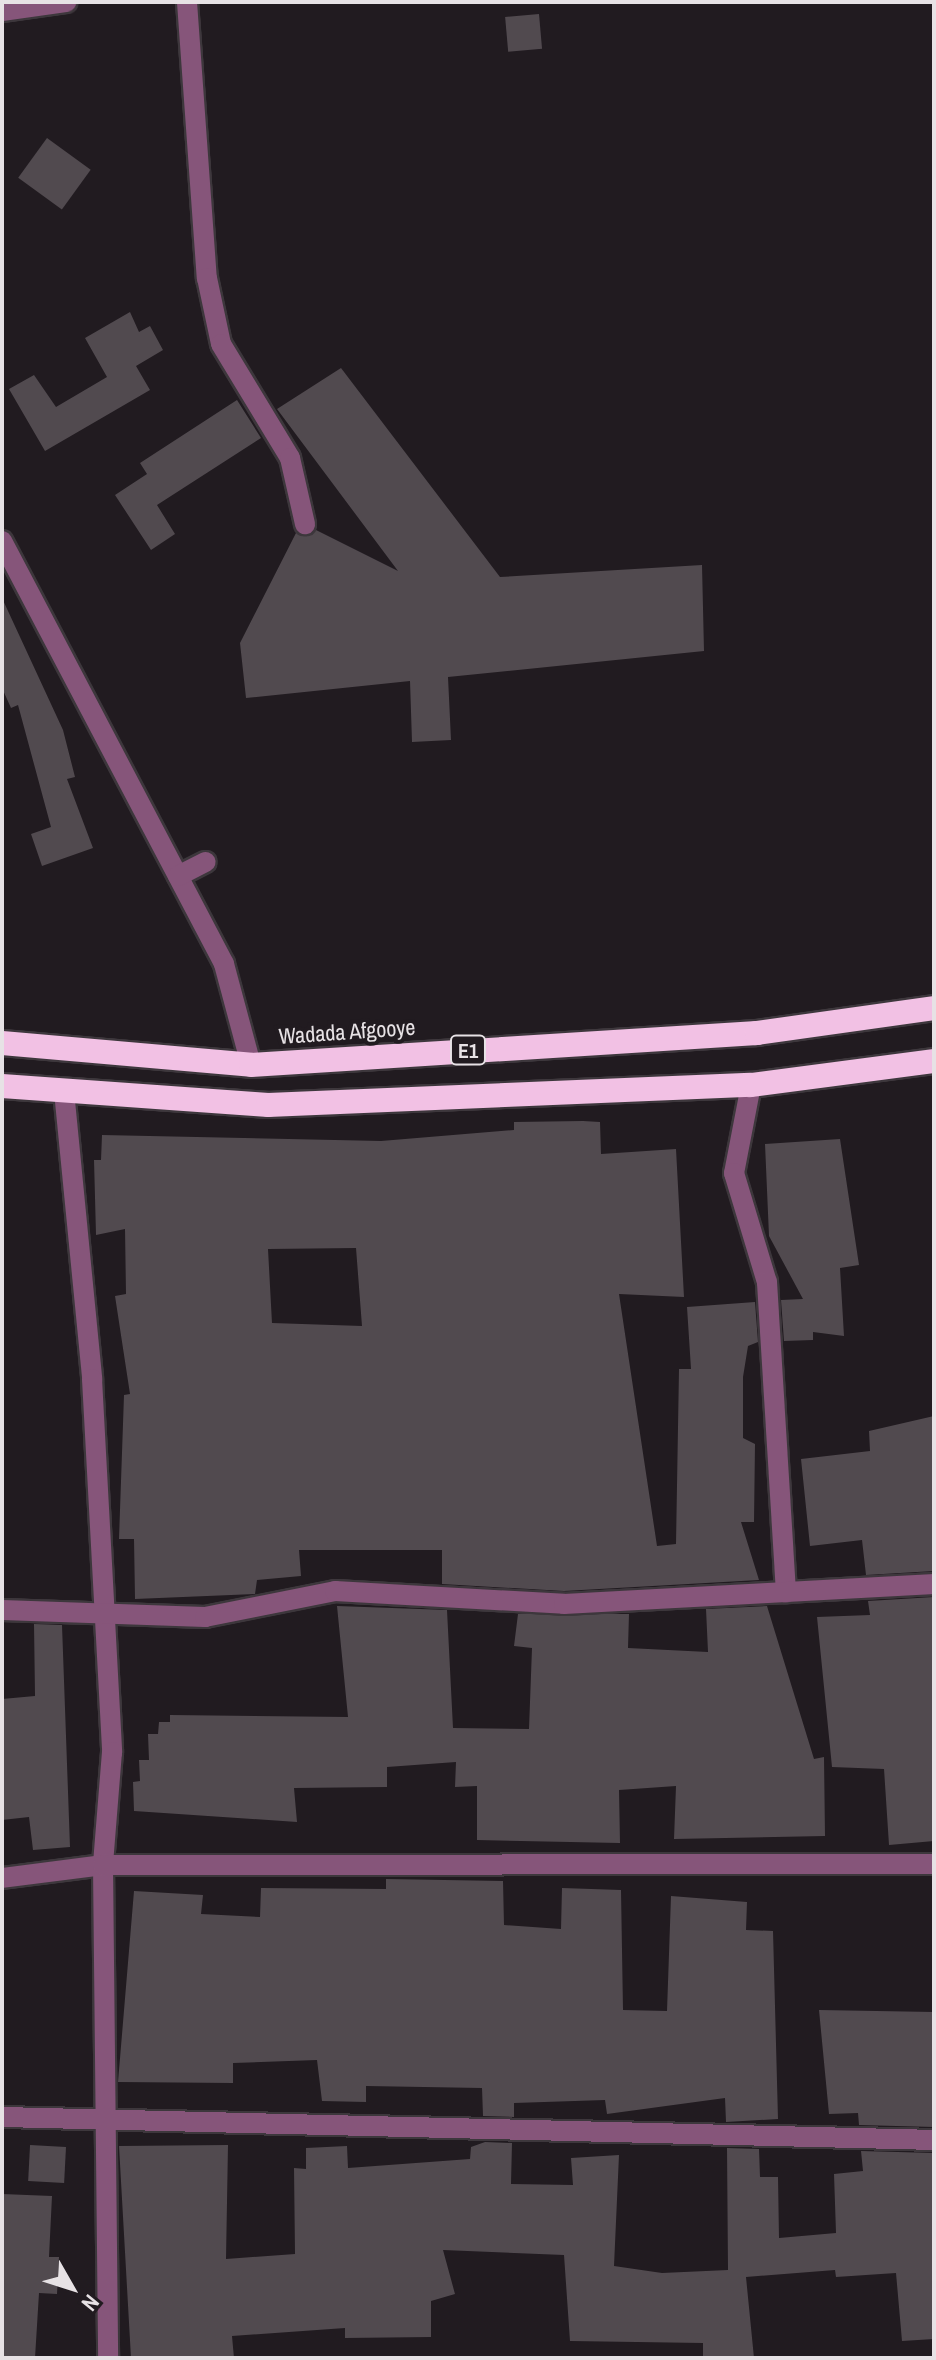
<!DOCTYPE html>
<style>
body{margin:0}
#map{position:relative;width:936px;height:2360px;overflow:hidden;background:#211b20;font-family:"Archivo Narrow",sans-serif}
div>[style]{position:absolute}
.building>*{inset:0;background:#514a4f;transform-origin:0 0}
.roads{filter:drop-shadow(2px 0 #3d373c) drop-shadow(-2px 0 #3d373c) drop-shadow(0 2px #3d373c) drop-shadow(0 -2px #3d373c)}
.minor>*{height:20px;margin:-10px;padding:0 10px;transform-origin:10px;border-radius:10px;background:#86557a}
.highway>*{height:24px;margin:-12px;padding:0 12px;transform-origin:12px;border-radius:12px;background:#f2c1e4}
span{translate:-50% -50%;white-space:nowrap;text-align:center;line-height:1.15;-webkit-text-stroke:8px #211b20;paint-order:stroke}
.shield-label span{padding:2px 6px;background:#211b20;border:2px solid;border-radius:6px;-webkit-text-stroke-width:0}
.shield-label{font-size:20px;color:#e7e2e5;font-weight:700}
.street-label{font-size:22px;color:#e7e2e5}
.frame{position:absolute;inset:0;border:4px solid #e7e2e5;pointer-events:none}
.north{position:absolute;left:32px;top:2248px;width:80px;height:80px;-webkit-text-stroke:6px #211b20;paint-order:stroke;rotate:129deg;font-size:22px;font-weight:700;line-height:32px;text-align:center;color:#e7e2e5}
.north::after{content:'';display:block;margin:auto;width:28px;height:36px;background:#e7e2e5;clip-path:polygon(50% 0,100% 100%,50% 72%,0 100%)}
</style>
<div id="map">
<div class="building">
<i style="left:539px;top:14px;width:35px;height:34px;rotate:85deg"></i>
<i style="left:47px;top:138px;width:54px;height:49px;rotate:36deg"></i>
<i style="clip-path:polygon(130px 312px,139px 332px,150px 326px,163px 350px,136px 366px,150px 390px,45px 451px,9px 389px,34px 375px,56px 407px,107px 377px,85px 338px)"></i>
<i style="clip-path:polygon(341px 368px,500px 577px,702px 565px,704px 651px,448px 677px,451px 740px,412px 742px,410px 681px,246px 698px,240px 643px,296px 533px,316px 530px,398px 571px,277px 409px)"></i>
<i style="clip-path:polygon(237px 400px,261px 438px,157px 505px,175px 534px,151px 550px,115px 495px,147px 474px,140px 463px)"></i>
<i style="clip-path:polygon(2px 598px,63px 730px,75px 777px,67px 779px,93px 848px,42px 866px,31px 834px,51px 827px,18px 705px,11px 708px,2px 688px)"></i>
<i style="clip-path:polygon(evenodd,583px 1121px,600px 1122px,601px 1154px,676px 1149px,684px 1297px,619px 1294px,657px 1546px,676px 1544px,679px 1369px,691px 1369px,687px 1307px,755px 1302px,758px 1342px,748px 1346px,743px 1377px,743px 1438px,755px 1444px,754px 1522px,741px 1522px,759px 1580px,564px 1591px,442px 1584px,442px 1550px,299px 1550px,301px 1576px,257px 1580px,255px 1594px,135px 1599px,134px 1539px,119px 1539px,124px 1395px,130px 1394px,115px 1296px,126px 1294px,125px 1229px,96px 1235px,94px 1160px,101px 1160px,102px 1135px,381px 1141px,514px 1130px,514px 1122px,583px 1121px,356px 1248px,362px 1326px,272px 1323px,268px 1249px,356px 1248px)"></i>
<i style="clip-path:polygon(840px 1139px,859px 1265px,840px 1268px,844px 1336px,813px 1332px,813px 1340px,784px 1341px,781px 1300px,803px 1299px,769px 1236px,765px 1144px)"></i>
<i style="clip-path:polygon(934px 1416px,934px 1571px,866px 1575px,862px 1540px,810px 1546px,801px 1459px,870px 1451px,869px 1431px)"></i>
<i style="clip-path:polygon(934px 1597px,934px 1841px,889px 1845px,884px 1769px,832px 1767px,817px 1617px,870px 1615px,868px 1601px)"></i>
<i style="clip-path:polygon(337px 1606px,447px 1610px,453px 1728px,529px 1729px,532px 1648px,514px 1646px,518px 1614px,629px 1614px,628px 1648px,708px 1652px,706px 1609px,767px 1606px,814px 1759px,824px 1757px,825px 1836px,674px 1839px,676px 1786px,619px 1790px,620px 1843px,477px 1840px,477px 1786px,455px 1787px,456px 1762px,387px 1767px,387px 1787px,294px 1788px,297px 1822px,134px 1811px,133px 1782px,140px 1781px,139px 1760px,149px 1760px,148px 1734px,158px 1734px,159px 1722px,170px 1722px,170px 1715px,348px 1717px)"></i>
<i style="clip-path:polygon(34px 1624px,62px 1625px,70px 1847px,33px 1850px,29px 1817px,2px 1820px,2px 1699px,35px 1696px)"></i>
<i style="clip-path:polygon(386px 1879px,503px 1881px,504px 1925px,561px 1929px,562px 1888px,621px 1890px,623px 2010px,667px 2011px,671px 1896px,747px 1902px,746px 1930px,773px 1931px,778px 2119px,726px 2122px,725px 2098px,607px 2114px,605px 2100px,514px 2103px,514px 2117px,483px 2116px,482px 2088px,366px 2086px,366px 2102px,322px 2101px,317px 2060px,233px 2063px,233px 2083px,118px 2082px,134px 1891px,203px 1895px,201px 1914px,260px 1917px,261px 1888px,386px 1889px)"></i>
<i style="clip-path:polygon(819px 2010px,934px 2012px,934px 2127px,859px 2125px,858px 2113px,829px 2114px)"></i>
<i style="clip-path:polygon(485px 2142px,512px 2143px,511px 2184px,573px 2185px,571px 2158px,619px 2155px,614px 2266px,662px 2273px,728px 2270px,727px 2148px,759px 2149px,760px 2177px,778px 2177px,779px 2238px,836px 2233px,834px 2174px,863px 2171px,861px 2151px,934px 2153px,934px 2339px,902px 2341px,896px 2273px,836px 2277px,835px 2270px,746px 2277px,754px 2358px,703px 2358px,703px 2343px,570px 2341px,564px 2255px,443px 2250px,455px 2294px,431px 2301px,431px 2337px,345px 2338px,345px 2328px,232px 2336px,234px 2358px,131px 2358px,119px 2146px,228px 2145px,226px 2259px,295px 2254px,294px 2168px,306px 2169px,306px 2148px,347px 2146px,348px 2168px,470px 2159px,471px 2147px)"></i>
<i style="left:66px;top:2147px;width:36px;height:36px;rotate:93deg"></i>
<i style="clip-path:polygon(2px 2194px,52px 2196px,49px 2257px,59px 2257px,57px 2294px,39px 2293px,35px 2358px,2px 2358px)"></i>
</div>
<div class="roads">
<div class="minor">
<i style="left:187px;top:2px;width:277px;rotate:85.9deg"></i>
<i style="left:207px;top:278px;width:67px;rotate:78deg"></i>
<i style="left:221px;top:344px;width:133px;rotate:58.8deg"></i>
<i style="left:290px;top:458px;width:68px;rotate:77.2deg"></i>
<i style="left:2px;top:11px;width:65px;rotate:-8deg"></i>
<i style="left:2px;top:541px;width:478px;rotate:62.3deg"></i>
<i style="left:224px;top:964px;width:105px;rotate:75deg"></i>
<i style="left:178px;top:876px;width:31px;rotate:-27deg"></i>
<i style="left:751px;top:1085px;width:90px;rotate:100.9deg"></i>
<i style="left:734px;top:1173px;width:114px;rotate:73.2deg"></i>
<i style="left:767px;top:1282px;width:311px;rotate:86.5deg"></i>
<i style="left:64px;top:1091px;width:289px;rotate:84.4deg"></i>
<i style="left:92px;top:1379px;width:374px;rotate:86.9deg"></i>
<i style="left:112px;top:1752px;width:113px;rotate:94.6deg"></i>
<i style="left:103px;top:1865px;width:493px;rotate:89.4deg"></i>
<i style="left:2px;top:1610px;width:203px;rotate:2deg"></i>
<i style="left:205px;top:1617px;width:133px;rotate:-11.3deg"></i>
<i style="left:335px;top:1591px;width:229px;rotate:3.2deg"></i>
<i style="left:564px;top:1604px;width:371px;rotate:-3.1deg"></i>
<i style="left:2px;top:1878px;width:102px;rotate:-7.3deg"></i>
<i style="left:103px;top:1865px;width:831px;rotate:-0.07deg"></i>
<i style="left:2px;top:2117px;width:932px;rotate:1.41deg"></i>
</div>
<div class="highway">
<i style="left:2px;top:1043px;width:250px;rotate:5deg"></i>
<i style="left:251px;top:1065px;width:507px;rotate:-3.62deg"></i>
<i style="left:757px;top:1033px;width:179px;rotate:-8deg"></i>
<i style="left:2px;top:1086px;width:267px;rotate:4.1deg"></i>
<i style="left:268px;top:1105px;width:483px;rotate:-2.4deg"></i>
<i style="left:751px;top:1085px;width:185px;rotate:-7.5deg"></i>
</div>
</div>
<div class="shield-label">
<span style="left:468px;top:1050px">E1</span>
</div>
<div class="street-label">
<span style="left:347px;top:1032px;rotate:-4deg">Wadada Afgooye</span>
</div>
<div class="frame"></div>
<div class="north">N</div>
</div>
